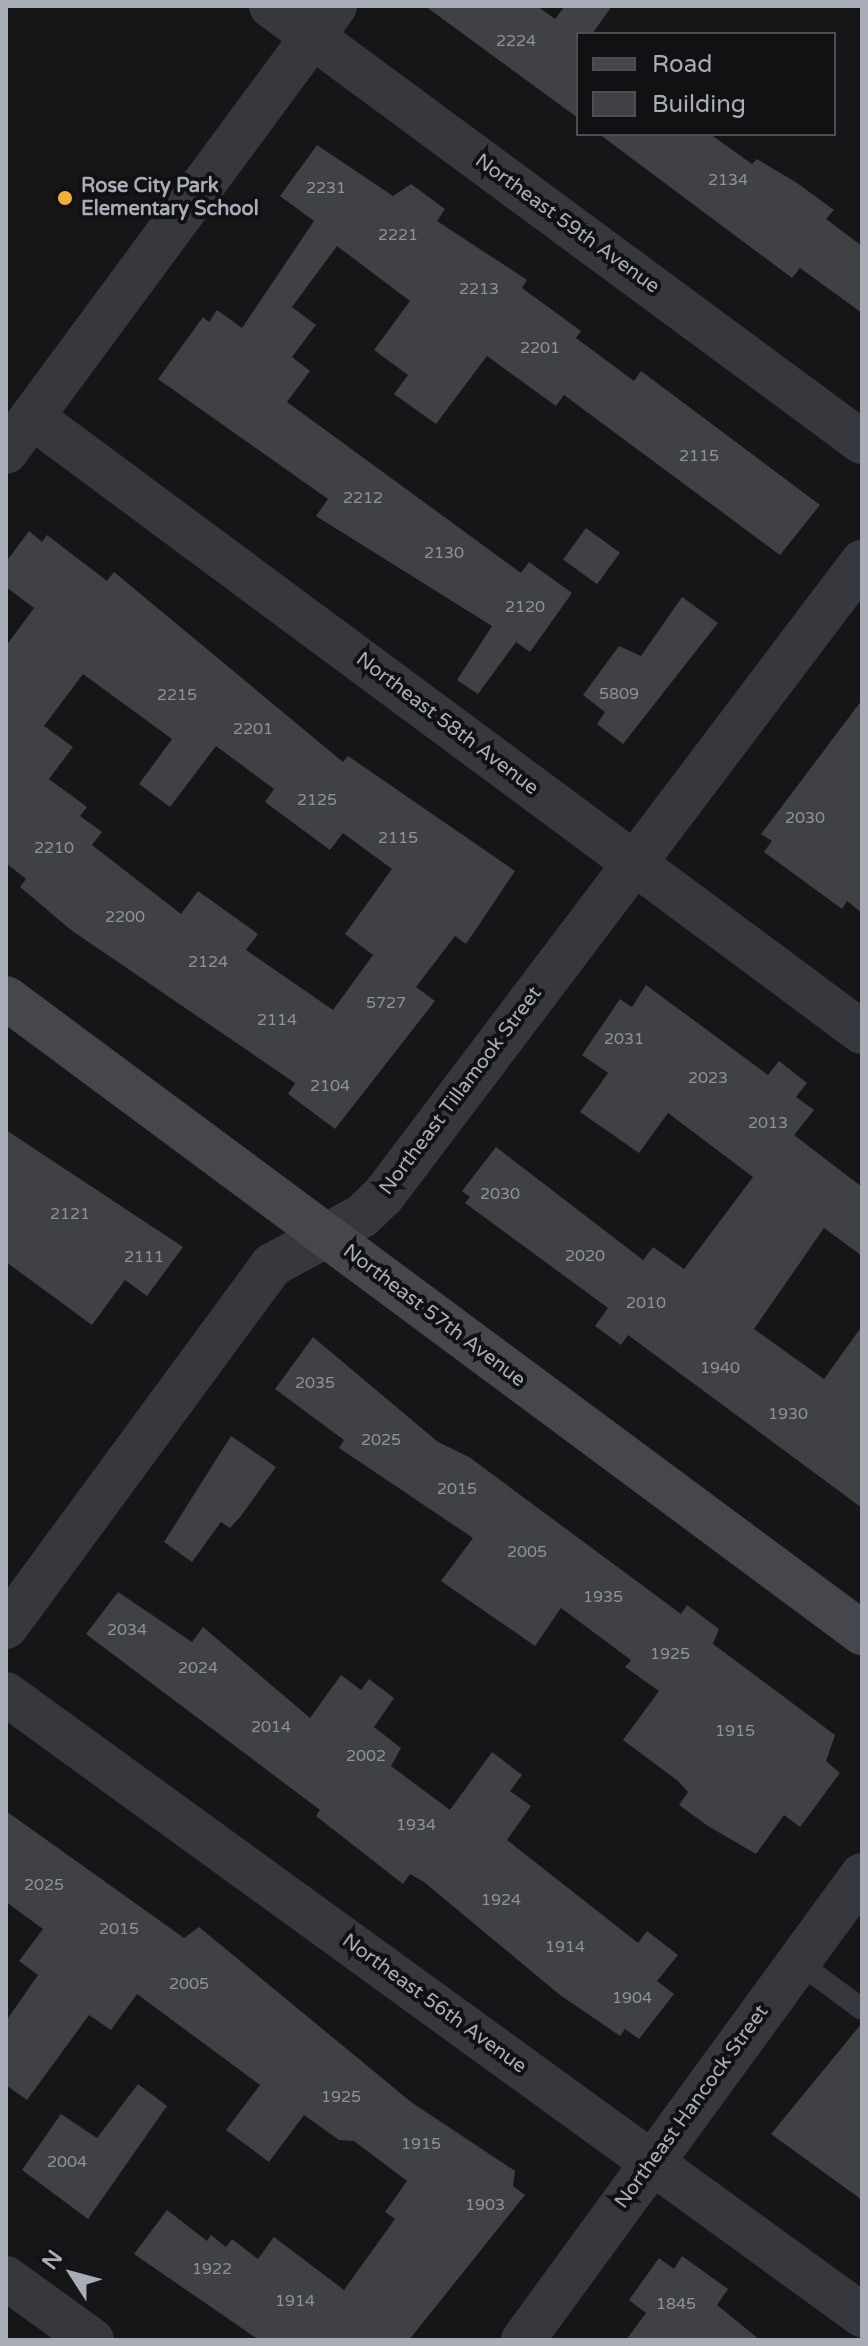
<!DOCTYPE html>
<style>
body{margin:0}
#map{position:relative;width:868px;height:2346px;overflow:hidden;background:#161618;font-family:"Varela Round",sans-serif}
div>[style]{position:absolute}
.building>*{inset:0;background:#404145;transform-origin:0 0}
.lane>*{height:22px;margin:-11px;padding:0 11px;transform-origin:11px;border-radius:11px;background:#37383d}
.street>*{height:44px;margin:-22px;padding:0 22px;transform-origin:22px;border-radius:22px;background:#37383d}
.secondary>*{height:44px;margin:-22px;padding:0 22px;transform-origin:22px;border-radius:22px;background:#45474d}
.dots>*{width:22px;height:22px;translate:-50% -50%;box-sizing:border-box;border:4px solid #111113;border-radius:50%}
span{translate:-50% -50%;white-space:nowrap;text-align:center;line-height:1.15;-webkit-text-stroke:8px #111113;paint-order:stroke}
.number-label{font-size:16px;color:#8e929b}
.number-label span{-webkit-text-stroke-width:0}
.poi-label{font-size:20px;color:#a8adb8;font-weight:700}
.left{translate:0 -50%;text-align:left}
.street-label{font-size:20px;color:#a8adb8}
.frame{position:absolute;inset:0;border:8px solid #a8adb8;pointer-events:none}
.legend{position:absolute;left:576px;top:32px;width:260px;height:104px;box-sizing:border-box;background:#111113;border:2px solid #4d4f55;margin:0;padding:10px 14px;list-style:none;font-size:24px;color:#a8adb8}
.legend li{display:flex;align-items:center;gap:16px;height:40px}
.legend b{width:40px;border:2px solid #4d4f55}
.north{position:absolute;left:32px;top:2234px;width:80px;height:80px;-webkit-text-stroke:6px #111113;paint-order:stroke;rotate:306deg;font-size:22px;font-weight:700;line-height:32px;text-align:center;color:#a8adb8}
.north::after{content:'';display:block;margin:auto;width:28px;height:36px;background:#a8adb8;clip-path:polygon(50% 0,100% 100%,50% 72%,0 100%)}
</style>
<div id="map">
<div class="building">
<i style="clip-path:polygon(425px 6px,537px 6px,555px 19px,565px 6px,612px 6px,592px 34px,578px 34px,578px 118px)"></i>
<i style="clip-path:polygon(599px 134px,710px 134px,752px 164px,757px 159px,797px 183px,834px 210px,826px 219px,862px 246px,862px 313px,800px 268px,792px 278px)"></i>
<i style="clip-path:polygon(317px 145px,393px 196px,411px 184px,445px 209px,437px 221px,527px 280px,522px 288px,581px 331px,576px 338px,634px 381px,641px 371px,820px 505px,780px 555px,564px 395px,556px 406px,487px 356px,436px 424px,394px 394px,408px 375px,374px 350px,410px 301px,337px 246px,292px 307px,316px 325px,292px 357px,310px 371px,287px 402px,521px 573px,529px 562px,572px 593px,530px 652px,516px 642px,478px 694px,457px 680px,492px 626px,316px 516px,328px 499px,158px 379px,203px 317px,209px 322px,217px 310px,242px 328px,314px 221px,280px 196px)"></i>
<i style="left:586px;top:528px;width:42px;height:39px;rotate:36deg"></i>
<i style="clip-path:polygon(evenodd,29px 531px,42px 542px,47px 535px,107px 581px,114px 572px,343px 762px,348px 756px,515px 871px,466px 944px,455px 936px,416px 987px,435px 1001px,335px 1129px,288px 1094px,295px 1083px,71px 930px,20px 887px,26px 879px,6px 863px,6px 646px,34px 608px,6px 587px,6px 562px,29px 531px,83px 674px,172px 739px,139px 784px,170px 807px,216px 746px,274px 789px,265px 802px,330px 850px,343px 833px,392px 869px,345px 934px,373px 955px,333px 1010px,246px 950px,258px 934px,198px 891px,181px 914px,92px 845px,102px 832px,80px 816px,87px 807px,49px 779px,73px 747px,44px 726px,83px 674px)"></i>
<i style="clip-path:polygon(682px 597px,718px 623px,623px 744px,597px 724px,605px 712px,583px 695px,619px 646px,641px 656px)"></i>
<i style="clip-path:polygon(862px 700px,862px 913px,847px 901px,842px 909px,764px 852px,772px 841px,761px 834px)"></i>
<i style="clip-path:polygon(646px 985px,768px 1075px,779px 1061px,807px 1083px,796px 1097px,814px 1110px,794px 1135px,862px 1187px,862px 1256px,824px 1228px,754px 1329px,824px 1379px,862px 1326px,862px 1508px,628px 1335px,621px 1345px,595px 1326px,608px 1308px,465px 1203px,470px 1197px,462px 1191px,496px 1147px,643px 1260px,653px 1247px,684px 1269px,753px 1177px,668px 1113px,639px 1153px,580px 1112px,608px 1073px,582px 1055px,620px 999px,632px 1007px)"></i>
<i style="clip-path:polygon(6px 1130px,183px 1247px,147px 1296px,125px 1280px,92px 1325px,6px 1262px)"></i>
<i style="clip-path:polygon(313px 1337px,438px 1442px,469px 1457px,681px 1614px,687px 1605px,719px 1629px,713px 1644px,835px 1735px,826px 1761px,840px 1773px,800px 1827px,784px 1815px,756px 1854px,708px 1826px,679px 1805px,688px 1792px,678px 1781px,623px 1740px,659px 1691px,625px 1667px,631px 1660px,561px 1608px,535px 1646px,441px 1581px,473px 1538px,339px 1448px,344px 1440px,275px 1389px)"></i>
<i style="clip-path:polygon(231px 1436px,276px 1467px,241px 1516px,230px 1528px,221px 1522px,192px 1562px,164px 1542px)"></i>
<i style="clip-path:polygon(118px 1592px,192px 1642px,203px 1627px,310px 1718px,341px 1675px,361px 1690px,369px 1679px,394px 1698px,374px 1727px,401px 1748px,391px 1766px,450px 1810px,492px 1752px,522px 1775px,510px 1791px,531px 1806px,507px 1840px,638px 1943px,647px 1931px,678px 1955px,657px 1981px,674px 1994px,639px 2039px,625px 2029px,620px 2036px,560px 1995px,424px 1882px,410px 1874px,403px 1884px,316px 1816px,320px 1810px,86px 1634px)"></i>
<i style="clip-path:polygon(6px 1811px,184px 1938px,199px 1927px,411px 2102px,515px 2171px,513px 2186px,525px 2195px,409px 2340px,259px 2340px,134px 2254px,167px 2210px,207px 2241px,211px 2235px,226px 2247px,232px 2239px,258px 2259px,274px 2237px,344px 2290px,395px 2219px,385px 2212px,407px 2181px,354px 2141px,339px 2140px,304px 2115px,269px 2162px,226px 2130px,260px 2085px,137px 1994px,111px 2030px,89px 2015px,27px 2100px,6px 2085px,6px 2021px,38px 1975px,19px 1961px,43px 1929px,6px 1902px)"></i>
<i style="clip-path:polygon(862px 2023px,862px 2200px,771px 2134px)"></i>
<i style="clip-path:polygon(138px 2084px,167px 2106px,88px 2219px,22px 2170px,61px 2114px,97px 2138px)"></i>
<i style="clip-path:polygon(682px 2256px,728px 2289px,717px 2305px,760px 2340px,626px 2340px,646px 2313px,629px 2300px,659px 2258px,674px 2269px)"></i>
</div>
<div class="lane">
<i style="left:798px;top:1962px;width:79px;rotate:36.3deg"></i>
</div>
<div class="street">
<i style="left:271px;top:6px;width:734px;rotate:36.42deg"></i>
<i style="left:32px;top:417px;width:1033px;rotate:36.54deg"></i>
<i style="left:6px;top:452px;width:554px;rotate:-53.58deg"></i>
<i style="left:6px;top:1627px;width:449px;rotate:-53.7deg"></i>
<i style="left:272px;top:1265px;width:102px;rotate:-28.6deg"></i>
<i style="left:362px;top:1216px;width:29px;rotate:-44deg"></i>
<i style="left:383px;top:1196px;width:795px;rotate:-52.93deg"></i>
<i style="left:6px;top:1694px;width:1058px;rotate:35.96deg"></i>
<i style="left:6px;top:2278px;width:106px;rotate:35.8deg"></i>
<i style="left:523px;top:2340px;width:575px;rotate:-53.91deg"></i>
</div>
<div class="secondary">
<i style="left:6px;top:998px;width:1066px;rotate:36.57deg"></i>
</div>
<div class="dots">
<i style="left:65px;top:198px;background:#f2b134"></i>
</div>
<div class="number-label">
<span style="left:516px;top:41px">2224</span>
<span style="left:728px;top:180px">2134</span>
<span style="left:326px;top:188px">2231</span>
<span style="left:398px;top:235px">2221</span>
<span style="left:479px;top:289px">2213</span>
<span style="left:540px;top:348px">2201</span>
<span style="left:699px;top:456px">2115</span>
<span style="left:363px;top:498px">2212</span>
<span style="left:444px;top:553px">2130</span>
<span style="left:525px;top:607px">2120</span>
<span style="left:619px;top:694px">5809</span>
<span style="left:177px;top:695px">2215</span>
<span style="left:253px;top:729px">2201</span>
<span style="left:317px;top:800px">2125</span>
<span style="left:805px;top:818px">2030</span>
<span style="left:398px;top:838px">2115</span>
<span style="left:54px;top:848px">2210</span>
<span style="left:125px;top:917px">2200</span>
<span style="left:208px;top:962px">2124</span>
<span style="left:386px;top:1003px">5727</span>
<span style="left:277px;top:1020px">2114</span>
<span style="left:624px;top:1039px">2031</span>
<span style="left:708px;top:1078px">2023</span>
<span style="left:330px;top:1086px">2104</span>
<span style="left:768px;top:1123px">2013</span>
<span style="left:500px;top:1194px">2030</span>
<span style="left:70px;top:1214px">2121</span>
<span style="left:585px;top:1256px">2020</span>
<span style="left:144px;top:1257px">2111</span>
<span style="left:646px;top:1303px">2010</span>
<span style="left:720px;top:1368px">1940</span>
<span style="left:315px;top:1383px">2035</span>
<span style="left:788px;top:1414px">1930</span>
<span style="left:381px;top:1440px">2025</span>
<span style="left:457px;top:1489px">2015</span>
<span style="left:527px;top:1552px">2005</span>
<span style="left:603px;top:1597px">1935</span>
<span style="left:127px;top:1630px">2034</span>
<span style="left:670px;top:1654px">1925</span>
<span style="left:198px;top:1668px">2024</span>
<span style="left:271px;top:1727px">2014</span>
<span style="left:735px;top:1731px">1915</span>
<span style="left:366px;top:1756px">2002</span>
<span style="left:416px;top:1825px">1934</span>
<span style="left:44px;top:1885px">2025</span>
<span style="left:501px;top:1900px">1924</span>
<span style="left:119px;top:1929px">2015</span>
<span style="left:565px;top:1947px">1914</span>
<span style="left:189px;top:1984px">2005</span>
<span style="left:632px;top:1998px">1904</span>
<span style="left:341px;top:2097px">1925</span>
<span style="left:421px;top:2144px">1915</span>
<span style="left:67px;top:2162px">2004</span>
<span style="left:485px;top:2205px">1903</span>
<span style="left:212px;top:2269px">1922</span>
<span style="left:295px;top:2301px">1914</span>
<span style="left:676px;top:2304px">1845</span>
</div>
<div class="poi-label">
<span class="left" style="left:81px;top:198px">Rose City Park<br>Elementary School</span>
</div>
<div class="street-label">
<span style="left:567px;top:224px;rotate:36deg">Northeast 59th Avenue</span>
<span style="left:447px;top:724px;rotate:37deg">Northeast 58th Avenue</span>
<span style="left:461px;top:1091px;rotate:-53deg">Northeast Tillamook Street</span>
<span style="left:434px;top:1316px;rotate:37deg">Northeast 57th Avenue</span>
<span style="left:434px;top:2004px;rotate:36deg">Northeast 56th Avenue</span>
<span style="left:692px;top:2107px;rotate:-54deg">Northeast Hancock Street</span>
</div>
<div class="frame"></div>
<ul class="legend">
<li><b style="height:10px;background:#45474d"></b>Road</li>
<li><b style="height:22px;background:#404145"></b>Building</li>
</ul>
<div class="north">N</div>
</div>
